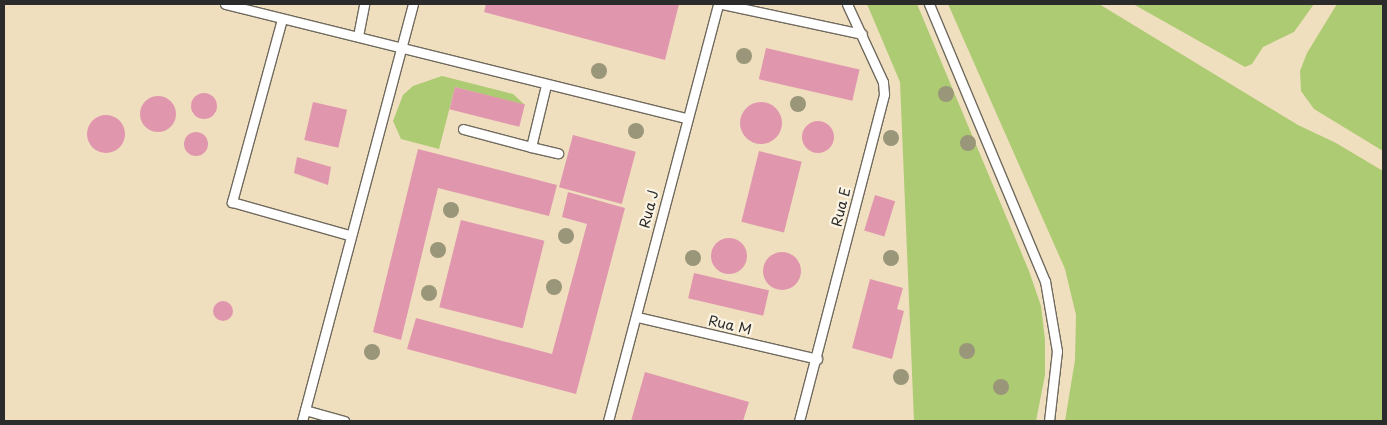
<!DOCTYPE html>
<style>
body{margin:0}
#map{position:relative;width:1387px;height:425px;overflow:hidden;background:#f0dfbe;font-family:"Playpen Sans",sans-serif}
div>[style]{position:absolute}
.green>*{inset:0;background:#adcb72}
.building>*{inset:0;background:#e097ae;transform-origin:0 0}
.round{border-radius:50%}
.roads{filter:drop-shadow(1px 0 #706a5e) drop-shadow(-1px 0 #706a5e) drop-shadow(0 1px #706a5e) drop-shadow(0 -1px #706a5e)}
.lane>*{height:9px;margin:-4.5px;padding:0 4.5px;transform-origin:4.5px;border-radius:4.5px;background:#fff}
.trees>*{width:16px;height:16px;margin:-8px;border-radius:50%;background:#999679}
span{translate:-50% -50%;white-space:nowrap;text-align:center;line-height:1.15;-webkit-text-stroke:4.5px #fcf5e5;paint-order:stroke}
.street-label{font-size:14px;color:#2b2b2b}
.frame{position:absolute;inset:0;border:5px solid #2b2b2b;pointer-events:none}
</style>
<div id="map">
<div class="green">
<i style="clip-path:polygon(867px 4px,917px 4px,1029px 271px,1041px 306px,1045px 340px,1045px 375px,1036px 421px,914px 421px,900px 82px)"></i>
<i style="clip-path:polygon(948px 4px,1099px 4px,1298px 125px,1336px 143px,1383px 171px,1383px 421px,1065px 421px,1075px 360px,1076px 315px,1065px 269px)"></i>
<i style="clip-path:polygon(1133px 4px,1314px 4px,1294px 32px,1263px 47px,1252px 64px,1245px 67px)"></i>
<i style="clip-path:polygon(1337px 4px,1383px 4px,1383px 151px,1314px 109px,1301px 91px,1300px 71px,1307px 53px)"></i>
<i style="clip-path:polygon(442px 76px,513px 94px,525px 105px,455px 87px,439px 149px,401px 139px,393px 121px,403px 95px,413px 86px)"></i>
</div>
<div class="building">
<i style="clip-path:polygon(486px 4px,679px 4px,665px 60px,484px 12px)"></i>
<i style="left:766px;top:48px;width:96px;height:32px;rotate:13deg"></i>
<i style="left:455px;top:87px;width:72px;height:23px;rotate:14deg"></i>
<i class="round" style="left:191px;top:93px;width:26px;height:26px"></i>
<i class="round" style="left:140px;top:96px;width:36px;height:36px"></i>
<i style="left:313px;top:102px;width:35px;height:39px;rotate:13deg"></i>
<i class="round" style="left:740px;top:102px;width:42px;height:42px"></i>
<i class="round" style="left:87px;top:115px;width:38px;height:38px"></i>
<i class="round" style="left:802px;top:121px;width:32px;height:32px"></i>
<i class="round" style="left:184px;top:132px;width:24px;height:24px"></i>
<i style="left:573px;top:135px;width:65px;height:54px;rotate:15deg"></i>
<i style="clip-path:polygon(418px 149px,557px 185px,549px 216px,438px 188px,401px 340px,373px 332px)"></i>
<i style="left:759px;top:151px;width:44px;height:73px;rotate:14deg"></i>
<i style="clip-path:polygon(297px 157px,331px 167px,328px 185px,294px 173px)"></i>
<i style="clip-path:polygon(568px 192px,625px 208px,576px 394px,407px 349px,416px 318px,552px 354px,587px 224px,562px 217px)"></i>
<i style="left:875px;top:195px;width:21px;height:37px;rotate:17deg"></i>
<i style="left:461px;top:220px;width:86px;height:90px;rotate:14deg"></i>
<i class="round" style="left:711px;top:238px;width:36px;height:36px"></i>
<i class="round" style="left:763px;top:252px;width:38px;height:38px"></i>
<i style="left:694px;top:273px;width:77px;height:26px;rotate:13deg"></i>
<i style="clip-path:polygon(870px 279px,903px 288px,897px 309px,904px 311px,892px 359px,852px 348px)"></i>
<i class="round" style="left:213px;top:301px;width:20px;height:20px"></i>
<i style="clip-path:polygon(645px 372px,749px 402px,743px 421px,631px 421px)"></i>
</div>
<div class="roads">
<div class="lane">
<i style="left:225px;top:4px;width:475px;rotate:13.9deg"></i>
<i style="left:722px;top:4px;width:143px;rotate:12.1deg"></i>
<i style="left:929px;top:4px;width:300px;rotate:67.3deg"></i>
<i style="left:1045px;top:281px;width:71px;rotate:80.3deg"></i>
<i style="left:1057px;top:351px;width:70px;rotate:96.5deg"></i>
<i style="left:282px;top:19px;width:190px;rotate:105.3deg"></i>
<i style="left:232px;top:202px;width:122px;rotate:15.8deg"></i>
<i style="left:358px;top:36px;width:33px;rotate:-79deg"></i>
<i style="left:546px;top:85px;width:64px;rotate:103.6deg"></i>
<i style="left:531px;top:147px;width:28px;rotate:13deg"></i>
<i style="left:463px;top:129px;width:70px;rotate:14.8deg"></i>
<i style="left:637px;top:317px;width:185px;rotate:13.1deg"></i>
<i style="left:305px;top:410px;width:41px;rotate:15.8deg"></i>
<i style="left:302px;top:421px;width:432px;rotate:-75.1deg"></i>
<i style="left:608px;top:421px;width:431px;rotate:-75.2deg"></i>
<i style="left:799px;top:421px;width:338px;rotate:-75.4deg"></i>
<i style="left:884px;top:94px;width:12px;rotate:-95deg"></i>
<i style="left:883px;top:82px;width:86px;rotate:-114.8deg"></i>
</div>
</div>
<div class="trees">
<i style="left:744px;top:56px"></i>
<i style="left:599px;top:71px"></i>
<i style="left:946px;top:94px"></i>
<i style="left:798px;top:104px"></i>
<i style="left:636px;top:131px"></i>
<i style="left:891px;top:138px"></i>
<i style="left:968px;top:143px"></i>
<i style="left:451px;top:210px"></i>
<i style="left:566px;top:236px"></i>
<i style="left:438px;top:250px"></i>
<i style="left:693px;top:258px"></i>
<i style="left:891px;top:258px"></i>
<i style="left:554px;top:287px"></i>
<i style="left:429px;top:293px"></i>
<i style="left:967px;top:351px"></i>
<i style="left:372px;top:352px"></i>
<i style="left:901px;top:377px"></i>
<i style="left:1001px;top:387px"></i>
</div>
<div class="street-label">
<span style="left:841px;top:207px;rotate:-76deg">Rua E</span>
<span style="left:649px;top:209px;rotate:-76deg">Rua J</span>
<span style="left:730px;top:325px;rotate:13deg">Rua M</span>
</div>
<div class="frame"></div>
</div>
